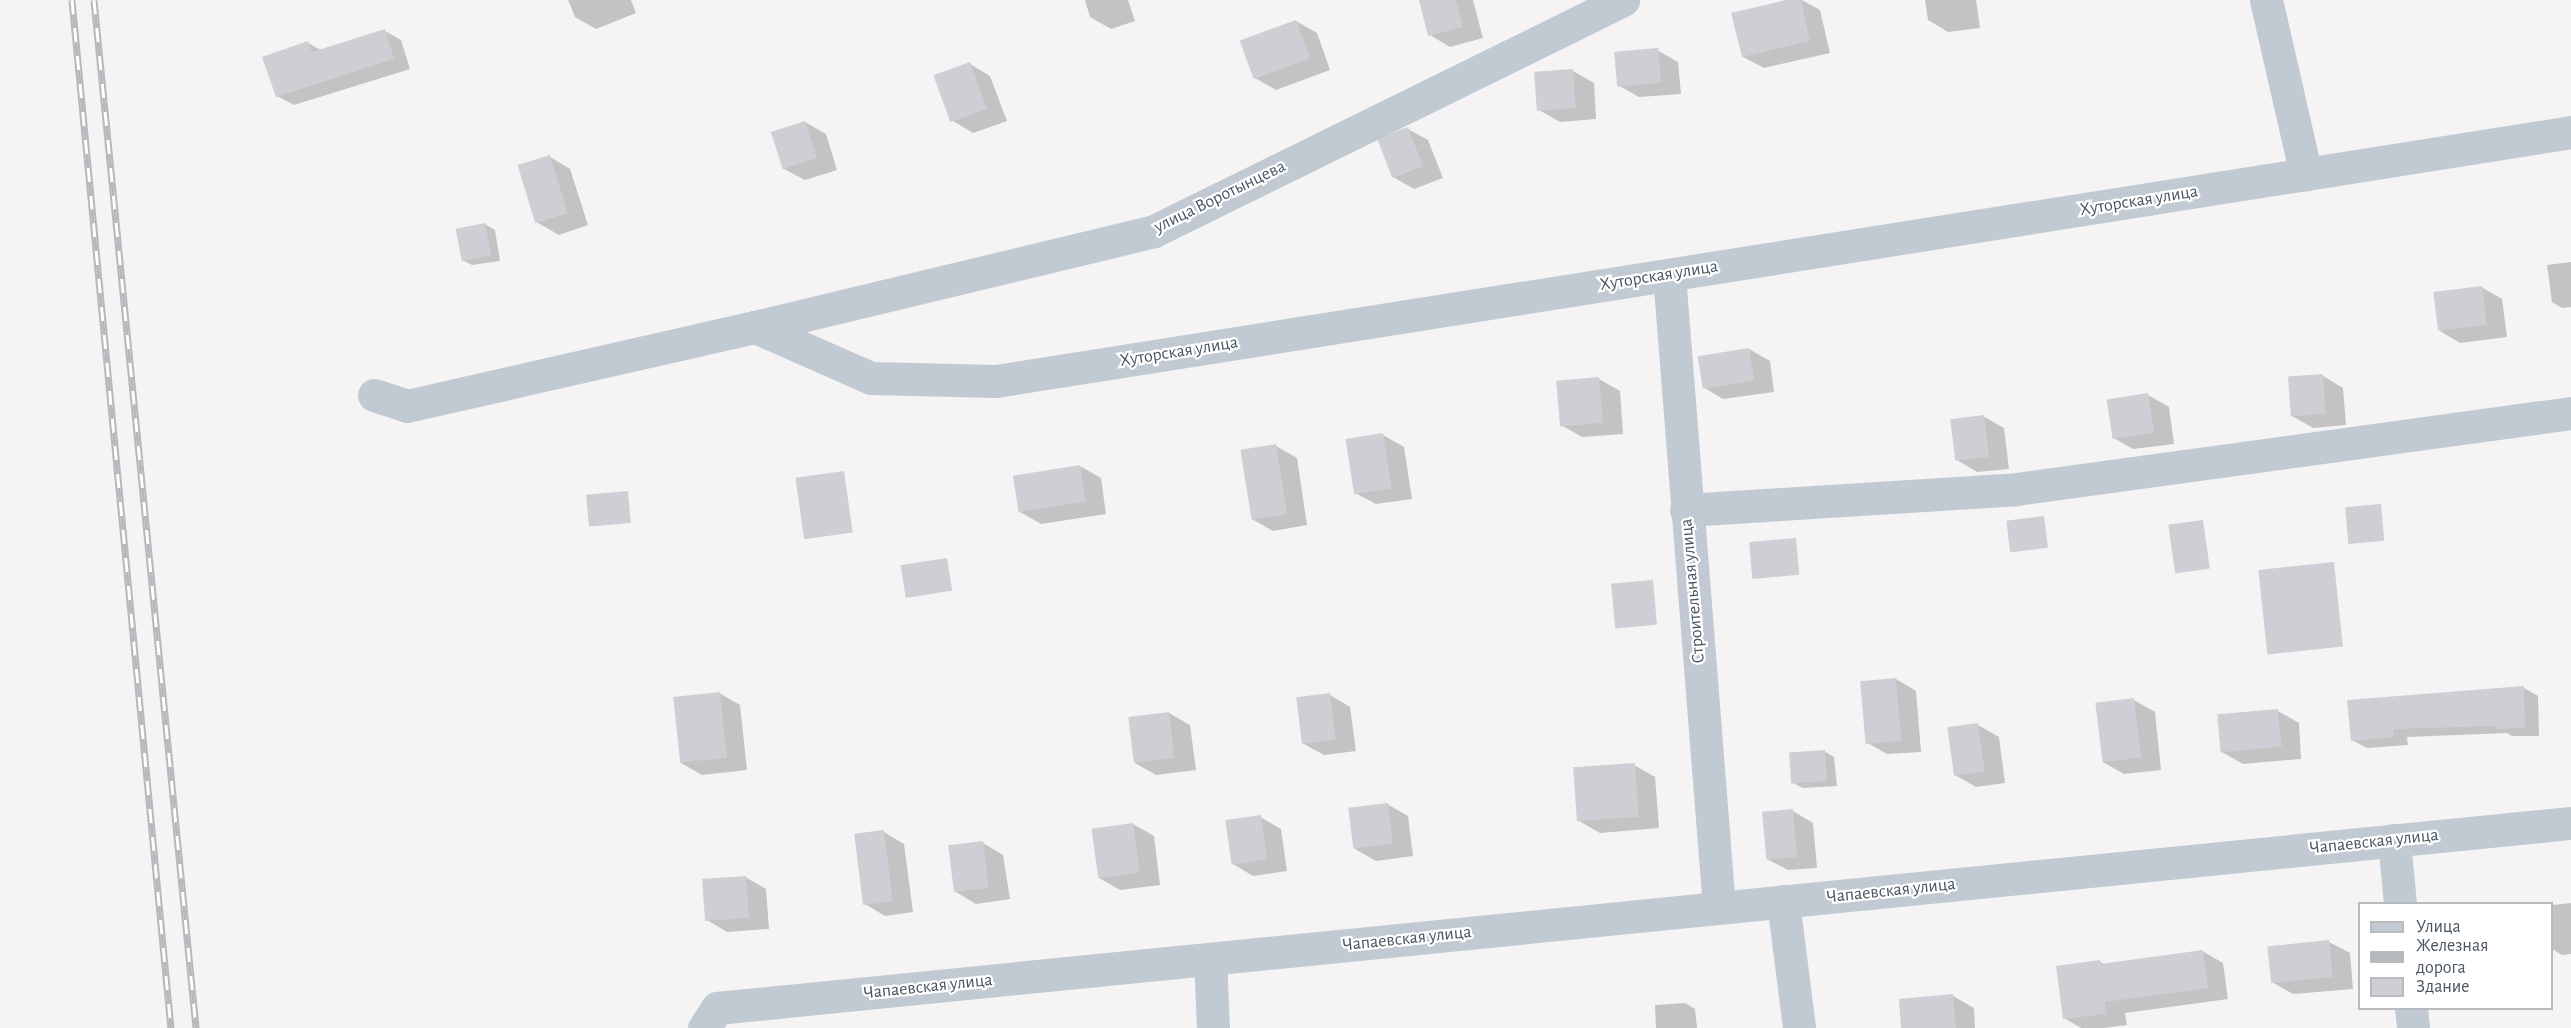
<!DOCTYPE html>
<meta charset="utf-8">
<style>
body{margin:0}
#map{position:relative;width:2571px;height:1028px;overflow:hidden;background:#f5f3f3;font-family:"Alegreya Sans",sans-serif}
div>[style]{position:absolute}
.shadow>*{inset:0;background:#0003}
.building>*{inset:0;background:#cdcfd5;transform-origin:0 0}
.minor>*{height:33px;margin:-16.5px;padding:0 16.5px;transform-origin:16.5px;border-radius:16.5px;background:#c1cad2}
.rail>*{height:7px;margin-top:-3.5px;transform-origin:0;background:repeating-linear-gradient(90deg,#fff 0 14px,#b5b8bd 0 28px);box-sizing:border-box;border-block:2px solid #b5b8bd}
span{translate:-50% -50%;white-space:nowrap;text-align:center;line-height:1.15;-webkit-text-stroke:4.5px #fff;paint-order:stroke}
.street-label{font-size:18px;color:#4a5661}
.legend{position:absolute;left:2358px;top:902px;width:195px;height:108px;box-sizing:border-box;background:#fff;border:2px solid #b7bbc0;margin:0;padding:8px 10px;list-style:none;font-size:18px;color:#4a5661}
.legend li{display:flex;align-items:center;gap:12px;height:30px}
.legend b{width:30px;border:2px solid #b7bbc0}
</style>
<div id="map">
<div class="shadow">
<i style="clip-path:polygon(568px 0,631px 0,636px 13px,596px 29px,575px 17px)"></i>
<i style="clip-path:polygon(1085px 0,1128px 0,1135px 21px,1111px 29px,1090px 17px)"></i>
<i style="clip-path:polygon(1420px 0,1473px 0,1483px 38px,1450px 47px,1430px 35px)"></i>
<i style="clip-path:polygon(1793px 0,1802px 0,1820px 10px,1830px 53px,1764px 68px,1743px 57px)"></i>
<i style="clip-path:polygon(1925px 0,1976px 0,1980px 28px,1948px 32px,1928px 20px)"></i>
<i style="clip-path:polygon(1296px 21px,1317px 33px,1330px 70px,1276px 90px,1255px 78px)"></i>
<i style="clip-path:polygon(385px 31px,401px 40px,410px 69px,294px 105px,277px 96px,308px 43px,321px 50px)"></i>
<i style="clip-path:polygon(1657px 50px,1678px 62px,1681px 94px,1639px 97px,1618px 85px)"></i>
<i style="clip-path:polygon(970px 64px,990px 76px,1007px 121px,973px 133px,953px 121px)"></i>
<i style="clip-path:polygon(1573px 71px,1594px 83px,1596px 119px,1560px 122px,1539px 110px)"></i>
<i style="clip-path:polygon(805px 122px,826px 134px,837px 170px,805px 180px,784px 169px)"></i>
<i style="clip-path:polygon(1408px 129px,1428px 140px,1443px 178px,1414px 189px,1393px 177px)"></i>
<i style="clip-path:polygon(550px 157px,570px 169px,588px 225px,559px 235px,538px 223px)"></i>
<i style="clip-path:polygon(485px 224px,495px 230px,500px 261px,472px 265px,462px 260px)"></i>
<i style="clip-path:polygon(2571px 262px,2571px 307px,2562px 308px,2552px 302px,2547px 265px)"></i>
<i style="clip-path:polygon(2481px 287px,2502px 299px,2507px 337px,2460px 343px,2440px 331px)"></i>
<i style="clip-path:polygon(1749px 349px,1770px 361px,1774px 392px,1723px 399px,1703px 387px)"></i>
<i style="clip-path:polygon(2323px 376px,2343px 388px,2346px 425px,2313px 428px,2292px 416px)"></i>
<i style="clip-path:polygon(1599px 379px,1620px 391px,1623px 434px,1582px 437px,1561px 425px)"></i>
<i style="clip-path:polygon(2148px 395px,2169px 407px,2174px 444px,2133px 449px,2112px 437px)"></i>
<i style="clip-path:polygon(1983px 416px,2004px 428px,2009px 469px,1977px 472px,1957px 460px)"></i>
<i style="clip-path:polygon(1383px 435px,1404px 447px,1412px 499px,1376px 504px,1355px 493px)"></i>
<i style="clip-path:polygon(1276px 446px,1297px 458px,1307px 525px,1273px 531px,1252px 519px)"></i>
<i style="clip-path:polygon(1080px 466px,1101px 478px,1106px 514px,1041px 524px,1020px 512px)"></i>
<i style="clip-path:polygon(1896px 679px,1916px 691px,1921px 752px,1887px 754px,1866px 742px)"></i>
<i style="clip-path:polygon(2524px 688px,2538px 696px,2539px 736px,2512px 736px,2507px 733px,2407px 737px,2408px 745px,2367px 748px,2352px 740px)"></i>
<i style="clip-path:polygon(719px 693px,740px 705px,747px 770px,702px 775px,681px 763px)"></i>
<i style="clip-path:polygon(1330px 695px,1350px 707px,1356px 751px,1324px 755px,1304px 744px)"></i>
<i style="clip-path:polygon(2134px 700px,2155px 712px,2161px 770px,2124px 774px,2103px 762px)"></i>
<i style="clip-path:polygon(2278px 711px,2299px 723px,2301px 759px,2243px 764px,2222px 752px)"></i>
<i style="clip-path:polygon(1169px 713px,1190px 725px,1196px 770px,1156px 775px,1135px 763px)"></i>
<i style="clip-path:polygon(1978px 725px,1999px 737px,2005px 783px,1976px 787px,1955px 775px)"></i>
<i style="clip-path:polygon(1824px 751px,1834px 757px,1837px 786px,1803px 788px,1793px 783px)"></i>
<i style="clip-path:polygon(1634px 765px,1655px 777px,1659px 828px,1600px 833px,1579px 821px)"></i>
<i style="clip-path:polygon(1387px 804px,1408px 816px,1413px 856px,1376px 861px,1355px 849px)"></i>
<i style="clip-path:polygon(1793px 811px,1813px 823px,1817px 868px,1788px 870px,1767px 859px)"></i>
<i style="clip-path:polygon(1260px 817px,1281px 829px,1287px 871px,1253px 876px,1233px 864px)"></i>
<i style="clip-path:polygon(1133px 824px,1154px 836px,1160px 885px,1120px 890px,1099px 878px)"></i>
<i style="clip-path:polygon(884px 832px,904px 844px,913px 912px,885px 916px,865px 904px)"></i>
<i style="clip-path:polygon(983px 843px,1003px 855px,1010px 899px,976px 904px,956px 892px)"></i>
<i style="clip-path:polygon(745px 877px,766px 889px,769px 929px,727px 932px,707px 920px)"></i>
<i style="clip-path:polygon(2571px 903px,2571px 954px,2562px 955px,2552px 949px,2552px 905px)"></i>
<i style="clip-path:polygon(2329px 942px,2350px 953px,2353px 989px,2293px 994px,2272px 982px)"></i>
<i style="clip-path:polygon(2202px 951px,2223px 963px,2228px 999px,2125px 1013px,2127px 1025px,2103px 1028px,2081px 1028px,2064px 1018px,2099px 961px,2105px 965px)"></i>
<i style="clip-path:polygon(1953px 996px,1974px 1008px,1975px 1028px,1903px 1028px)"></i>
<i style="clip-path:polygon(1685px 1003px,1695px 1009px,1697px 1028px,1656px 1028px,1655px 1005px)"></i>
</div>
<div class="building">
<i style="clip-path:polygon(1419px 0,1456px 0,1463px 27px,1428px 36px)"></i>
<i style="clip-path:polygon(1786px 0,1801px 0,1810px 41px,1742px 57px,1731px 13px)"></i>
<i style="left:1296px;top:20px;width:41px;height:60px;rotate:70deg"></i>
<i style="clip-path:polygon(385px 29px,394px 59px,276px 97px,262px 57px,308px 41px,312px 52px)"></i>
<i style="left:1658px;top:48px;width:35px;height:44px;rotate:85deg"></i>
<i style="left:970px;top:62px;width:50px;height:39px;rotate:70deg"></i>
<i style="left:1573px;top:69px;width:39px;height:39px;rotate:86deg"></i>
<i style="left:805px;top:121px;width:39px;height:36px;rotate:72deg"></i>
<i style="left:1408px;top:127px;width:42px;height:33px;rotate:69deg"></i>
<i style="left:550px;top:155px;width:61px;height:34px;rotate:73deg"></i>
<i style="left:485px;top:223px;width:33px;height:30px;rotate:79deg"></i>
<i style="left:2482px;top:286px;width:39px;height:49px;rotate:83deg"></i>
<i style="left:1749px;top:348px;width:33px;height:52px;rotate:81deg"></i>
<i style="left:2323px;top:374px;width:40px;height:35px;rotate:86deg"></i>
<i style="left:1599px;top:377px;width:46px;height:43px;rotate:85deg"></i>
<i style="left:2148px;top:393px;width:40px;height:42px;rotate:81deg"></i>
<i style="left:1984px;top:415px;width:42px;height:34px;rotate:83deg"></i>
<i style="left:1383px;top:433px;width:56px;height:38px;rotate:81deg"></i>
<i style="left:1276px;top:444px;width:71px;height:36px;rotate:81deg"></i>
<i style="left:1080px;top:465px;width:37px;height:68px;rotate:81deg"></i>
<i style="left:844px;top:471px;width:62px;height:49px;rotate:82deg"></i>
<i style="left:628px;top:491px;width:32px;height:42px;rotate:85deg"></i>
<i style="left:2381px;top:504px;width:37px;height:36px;rotate:85deg"></i>
<i style="left:2044px;top:516px;width:32px;height:38px;rotate:83deg"></i>
<i style="left:2203px;top:520px;width:49px;height:35px;rotate:82deg"></i>
<i style="left:1796px;top:538px;width:37px;height:47px;rotate:85deg"></i>
<i style="left:947px;top:558px;width:33px;height:47px;rotate:81deg"></i>
<i style="left:2334px;top:562px;width:85px;height:76px;rotate:84deg"></i>
<i style="left:1653px;top:580px;width:45px;height:42px;rotate:85deg"></i>
<i style="left:1896px;top:678px;width:63px;height:36px;rotate:85deg"></i>
<i style="clip-path:polygon(2524px 686px,2525px 728px,2496px 729px,2496px 726px,2393px 729px,2394px 737px,2351px 741px,2347px 700px)"></i>
<i style="left:720px;top:692px;width:66px;height:47px;rotate:84deg"></i>
<i style="left:1330px;top:693px;width:47px;height:34px;rotate:83deg"></i>
<i style="left:2134px;top:698px;width:60px;height:39px;rotate:83deg"></i>
<i style="left:2278px;top:709px;width:38px;height:61px;rotate:85deg"></i>
<i style="left:1169px;top:712px;width:46px;height:41px;rotate:83deg"></i>
<i style="left:1978px;top:723px;width:49px;height:31px;rotate:82deg"></i>
<i style="left:1825px;top:750px;width:31px;height:36px;rotate:86deg"></i>
<i style="left:1635px;top:763px;width:54px;height:62px;rotate:86deg"></i>
<i style="left:1388px;top:803px;width:41px;height:40px;rotate:83deg"></i>
<i style="left:1793px;top:809px;width:48px;height:31px;rotate:85deg"></i>
<i style="left:1261px;top:815px;width:45px;height:36px;rotate:82deg"></i>
<i style="left:1133px;top:823px;width:50px;height:42px;rotate:82deg"></i>
<i style="left:884px;top:830px;width:72px;height:30px;rotate:83deg"></i>
<i style="left:983px;top:841px;width:47px;height:35px;rotate:83deg"></i>
<i style="left:746px;top:876px;width:42px;height:44px;rotate:86deg"></i>
<i style="left:2329px;top:940px;width:37px;height:62px;rotate:84deg"></i>
<i style="clip-path:polygon(2203px 950px,2208px 988px,2105px 1002px,2106px 1014px,2063px 1019px,2056px 966px,2100px 960px,2100px 964px)"></i>
<i style="clip-path:polygon(1953px 994px,1956px 1028px,1901px 1028px,1899px 999px)"></i>
</div>
<div class="minor">
<i style="left:2266px;top:0;width:179px;rotate:77.1deg"></i>
<i style="left:1669px;top:275px;width:635px;rotate:85.48deg"></i>
<i style="left:755px;top:327px;width:127px;rotate:23.7deg"></i>
<i style="left:871px;top:378px;width:125px;rotate:1.4deg"></i>
<i style="left:996px;top:381px;width:1595px;rotate:-8.98deg"></i>
<i style="left:374px;top:395px;width:35px;rotate:18deg"></i>
<i style="left:407px;top:406px;width:357px;rotate:-12.8deg"></i>
<i style="left:755px;top:327px;width:410px;rotate:-13.5deg"></i>
<i style="left:1154px;top:231px;width:523px;rotate:-26.22deg"></i>
<i style="left:1686px;top:510px;width:331px;rotate:-3.6deg"></i>
<i style="left:2016px;top:489px;width:560px;rotate:-7.8deg"></i>
<i style="left:2394px;top:840px;width:64px;rotate:84.6deg"></i>
<i style="left:1783px;top:901px;width:128px;rotate:82.8deg"></i>
<i style="left:1210px;top:959px;width:69px;rotate:87.5deg"></i>
<i style="left:2411px;top:1008px;width:20px;rotate:84deg"></i>
<i style="left:704px;top:1028px;width:24px;rotate:-57deg"></i>
<i style="left:717px;top:1008px;width:1863px;rotate:-5.7deg"></i>
</div>
<div class="rail">
<i style="left:72px;top:0;width:1033px;rotate:84.5deg"></i>
<i style="left:94px;top:0;width:1033px;rotate:84.33deg"></i>
</div>
<div class="street-label">
<span style="left:1220px;top:197px;rotate:-26deg">улица Воротынцева</span>
<span style="left:2139px;top:201px;rotate:-9deg">Хуторская улица</span>
<span style="left:1659px;top:276px;rotate:-9deg">Хуторская улица</span>
<span style="left:1179px;top:352px;rotate:-9deg">Хуторская улица</span>
<span style="left:1693px;top:591px;rotate:-95deg">Строительная улица</span>
<span style="left:2374px;top:842px;rotate:-6deg">Чапаевская улица</span>
<span style="left:1891px;top:891px;rotate:-6deg">Чапаевская улица</span>
<span style="left:1407px;top:939px;rotate:-6deg">Чапаевская улица</span>
<span style="left:928px;top:987px;rotate:-6deg">Чапаевская улица</span>
</div>
<ul class="legend">
<li><b style="height:8px;background:#c1cad2"></b>Улица</li>
<li><b style="height:8px;background:#b5b8bd"></b>Железная дорога</li>
<li><b style="height:16px;background:#cdcfd5"></b>Здание</li>
</ul>
</div>
